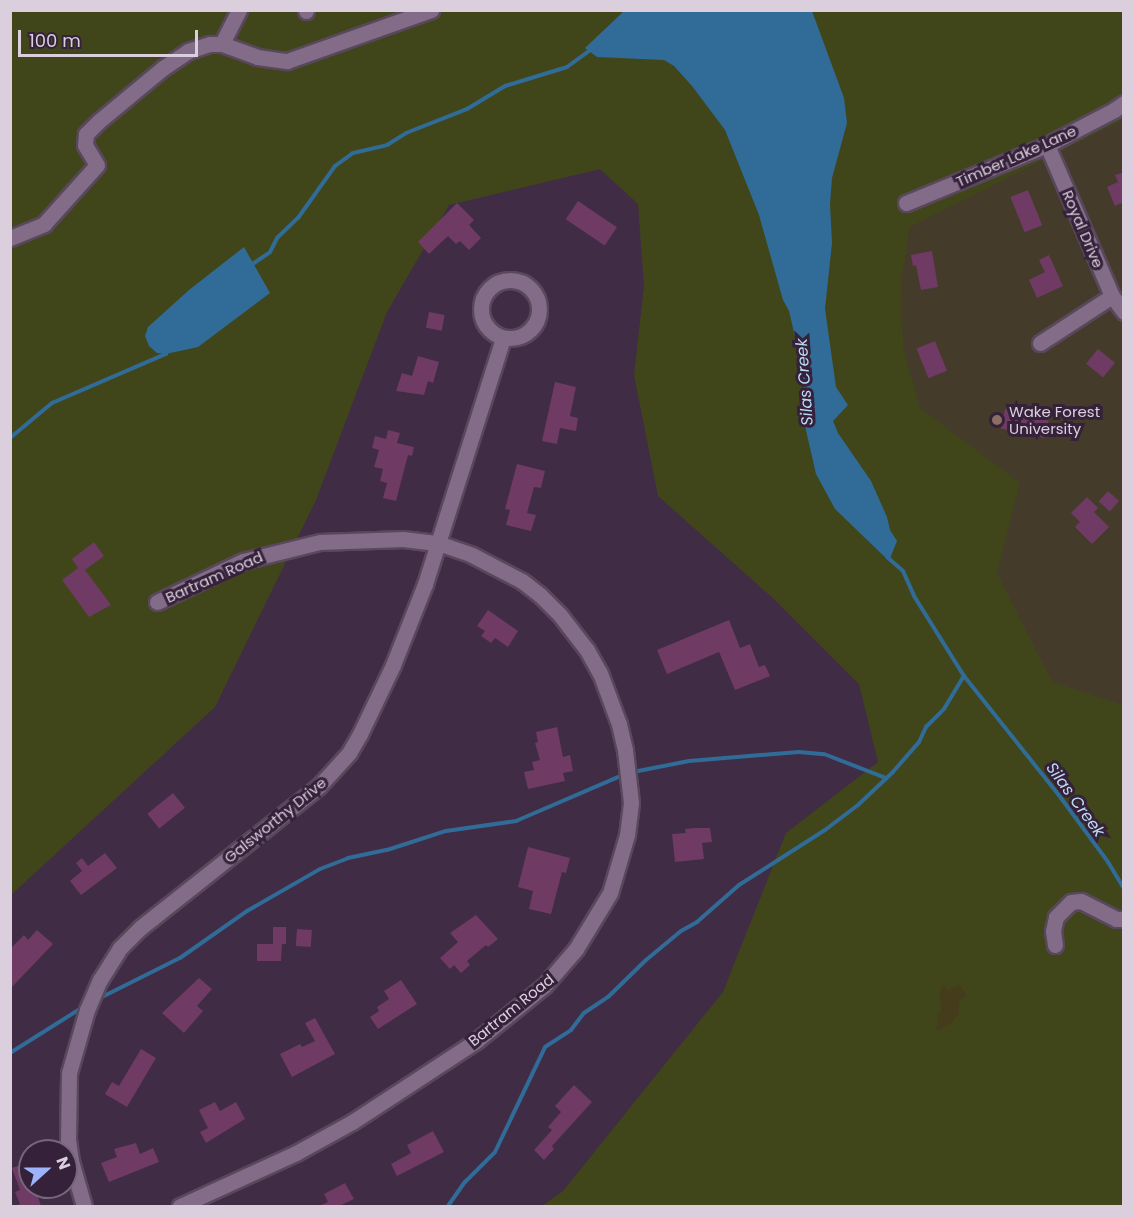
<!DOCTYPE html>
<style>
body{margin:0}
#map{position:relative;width:1134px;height:1217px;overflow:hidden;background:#402c44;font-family:Poppins,sans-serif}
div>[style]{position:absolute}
.education>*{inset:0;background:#443b2a}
.green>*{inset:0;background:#40461a}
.sand>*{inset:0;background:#453c1c}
.water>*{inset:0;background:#316b98}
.stream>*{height:4px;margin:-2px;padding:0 2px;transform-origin:2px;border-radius:2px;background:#316b98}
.building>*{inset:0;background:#6f3a64;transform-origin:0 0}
.roads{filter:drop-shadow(2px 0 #59485c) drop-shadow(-2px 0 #59485c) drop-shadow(0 2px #59485c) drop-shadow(0 -2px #59485c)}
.minor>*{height:15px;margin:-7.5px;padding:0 7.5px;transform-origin:7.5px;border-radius:7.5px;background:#826c87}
.minor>.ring{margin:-7.5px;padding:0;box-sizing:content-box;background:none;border:15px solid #826c87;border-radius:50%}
.dots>*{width:16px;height:16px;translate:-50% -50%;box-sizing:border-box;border:3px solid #35223a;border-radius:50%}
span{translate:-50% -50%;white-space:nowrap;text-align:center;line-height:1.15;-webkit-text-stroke:6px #35223a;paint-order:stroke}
.street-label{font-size:15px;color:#dbcfde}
.poi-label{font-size:15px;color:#dbcfde}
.left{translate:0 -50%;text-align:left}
.water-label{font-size:16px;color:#bcdbf6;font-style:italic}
.frame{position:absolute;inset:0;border:12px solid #dbcfde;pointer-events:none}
.north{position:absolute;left:18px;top:1139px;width:60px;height:60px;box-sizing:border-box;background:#35223a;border:2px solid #77677c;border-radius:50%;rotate:69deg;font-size:16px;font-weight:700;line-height:24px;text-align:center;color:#dbcfde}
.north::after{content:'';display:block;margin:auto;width:21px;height:27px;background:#9db4fd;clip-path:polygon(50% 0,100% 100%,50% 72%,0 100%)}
.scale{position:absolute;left:18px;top:30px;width:180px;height:27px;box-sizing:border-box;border:3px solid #dbcfde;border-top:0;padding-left:8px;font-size:18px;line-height:21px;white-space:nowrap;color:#dbcfde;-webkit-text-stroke:4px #35223a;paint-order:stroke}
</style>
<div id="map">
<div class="education">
<i style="clip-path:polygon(1123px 11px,1123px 888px,976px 816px,870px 208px)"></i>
</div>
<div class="green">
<i style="clip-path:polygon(10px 11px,1123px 11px,1123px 120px,910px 227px,901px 284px,903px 347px,920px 408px,1020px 483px,997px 573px,1052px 682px,1123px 705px,1123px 1206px,542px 1206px,563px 1191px,723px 992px,786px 833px,878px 762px,859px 684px,775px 600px,658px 496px,634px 375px,644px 286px,638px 204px,600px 169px,449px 205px,387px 312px,316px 500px,215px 707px,11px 895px)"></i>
</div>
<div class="sand">
<i style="clip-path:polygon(944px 984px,947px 990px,959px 984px,967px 995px,959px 1002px,959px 1014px,949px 1025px,938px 1031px,935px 1028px,938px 1026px,937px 1015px,942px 1008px,939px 992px)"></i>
</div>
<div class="water">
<i style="clip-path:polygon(812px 11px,844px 98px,847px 123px,832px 178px,830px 204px,832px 243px,825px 309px,836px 387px,848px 405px,833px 421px,838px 433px,871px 481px,887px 517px,890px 530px,897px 541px,889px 561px,835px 509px,816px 474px,805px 426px,803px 371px,789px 311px,783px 300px,759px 215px,725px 130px,692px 86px,674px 66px,664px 60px,597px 57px,585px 48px,624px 11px)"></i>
<i style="clip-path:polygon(244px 247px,270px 293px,198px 347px,166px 354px,157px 353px,149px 346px,145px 336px,148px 327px,189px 290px)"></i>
</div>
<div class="stream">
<i style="left:251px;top:265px;width:23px;rotate:-34deg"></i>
<i style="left:270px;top:252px;width:16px;rotate:-63deg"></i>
<i style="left:277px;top:238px;width:29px;rotate:-44deg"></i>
<i style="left:298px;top:218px;width:64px;rotate:-54.6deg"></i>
<i style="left:335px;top:166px;width:22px;rotate:-36deg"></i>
<i style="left:353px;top:153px;width:35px;rotate:-13deg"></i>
<i style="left:387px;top:145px;width:22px;rotate:-32deg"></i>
<i style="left:406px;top:133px;width:66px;rotate:-21.5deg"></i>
<i style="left:467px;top:109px;width:44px;rotate:-31.2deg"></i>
<i style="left:505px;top:86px;width:65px;rotate:-17deg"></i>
<i style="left:567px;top:67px;width:32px;rotate:-36deg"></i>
<i style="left:10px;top:438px;width:55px;rotate:-39.8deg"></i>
<i style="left:52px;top:403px;width:124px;rotate:-23.3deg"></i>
<i style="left:166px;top:354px;width:4px;rotate:-63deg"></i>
<i style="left:887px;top:557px;width:21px;rotate:41deg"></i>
<i style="left:903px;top:571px;width:27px;rotate:66deg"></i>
<i style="left:914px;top:596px;width:94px;rotate:58deg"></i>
<i style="left:964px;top:676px;width:156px;rotate:51.5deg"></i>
<i style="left:1061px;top:798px;width:79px;rotate:53.7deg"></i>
<i style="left:1108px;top:862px;width:31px;rotate:59deg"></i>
<i style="left:633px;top:772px;width:57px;rotate:-11.1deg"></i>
<i style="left:689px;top:761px;width:110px;rotate:-4.7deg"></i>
<i style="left:799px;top:752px;width:25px;rotate:5deg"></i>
<i style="left:824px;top:754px;width:66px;rotate:21.2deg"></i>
<i style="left:98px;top:999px;width:92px;rotate:-26.6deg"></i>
<i style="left:180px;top:958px;width:82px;rotate:-35deg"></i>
<i style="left:247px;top:911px;width:84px;rotate:-29.9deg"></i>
<i style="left:320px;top:869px;width:30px;rotate:-21deg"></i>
<i style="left:348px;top:858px;width:40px;rotate:-12deg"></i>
<i style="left:387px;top:850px;width:62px;rotate:-17.9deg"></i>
<i style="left:446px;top:831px;width:71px;rotate:-8.1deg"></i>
<i style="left:516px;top:821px;width:116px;rotate:-23.3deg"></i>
<i style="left:10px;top:1053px;width:86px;rotate:-32.2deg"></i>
<i style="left:448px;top:1206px;width:29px;rotate:-55deg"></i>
<i style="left:465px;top:1182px;width:42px;rotate:-45deg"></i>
<i style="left:495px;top:1152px;width:116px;rotate:-64.5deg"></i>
<i style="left:545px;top:1047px;width:31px;rotate:-33deg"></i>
<i style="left:571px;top:1030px;width:21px;rotate:-53deg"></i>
<i style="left:584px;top:1013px;width:29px;rotate:-34deg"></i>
<i style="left:608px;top:997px;width:53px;rotate:-44.2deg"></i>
<i style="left:646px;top:960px;width:45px;rotate:-39.6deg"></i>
<i style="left:681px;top:931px;width:18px;rotate:-29deg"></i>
<i style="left:697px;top:922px;width:56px;rotate:-41.4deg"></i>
<i style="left:739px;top:885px;width:102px;rotate:-32.6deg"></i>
<i style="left:825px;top:830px;width:41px;rotate:-37.1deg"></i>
<i style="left:858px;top:805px;width:47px;rotate:-43.3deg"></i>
<i style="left:892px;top:773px;width:41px;rotate:-48.9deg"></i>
<i style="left:919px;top:742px;width:17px;rotate:-65deg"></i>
<i style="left:926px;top:727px;width:25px;rotate:-45deg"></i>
<i style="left:944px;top:709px;width:39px;rotate:-59deg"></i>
</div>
<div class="building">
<i style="clip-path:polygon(1124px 172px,1124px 202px,1115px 206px,1107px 187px,1118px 182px,1115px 175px)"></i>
<i style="left:1028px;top:190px;width:38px;height:19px;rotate:68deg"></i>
<i style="left:578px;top:201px;width:47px;height:22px;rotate:34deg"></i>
<i style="clip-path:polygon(457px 203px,474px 220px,469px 225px,481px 238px,469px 250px,460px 241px,456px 244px,448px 236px,429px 254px,418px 242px)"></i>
<i style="clip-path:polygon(932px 251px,938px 287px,921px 290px,916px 265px,913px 266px,911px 255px)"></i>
<i style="clip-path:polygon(1049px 255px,1063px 286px,1037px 298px,1029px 280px,1045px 272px,1039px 260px)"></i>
<i style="left:429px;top:312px;width:16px;height:16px;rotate:11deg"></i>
<i style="left:935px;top:341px;width:32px;height:20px;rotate:68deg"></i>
<i style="left:1098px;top:349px;width:22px;height:19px;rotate:39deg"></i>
<i style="clip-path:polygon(418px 356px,439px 362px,433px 383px,428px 381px,424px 395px,396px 391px,402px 373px,412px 376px)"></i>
<i style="clip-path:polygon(555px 382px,576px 387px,570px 416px,578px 418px,576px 431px,560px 428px,557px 444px,542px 441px)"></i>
<i style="left:1005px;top:409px;width:45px;height:20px;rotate:12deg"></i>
<i style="clip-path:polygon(388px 430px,400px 433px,397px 443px,414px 447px,412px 456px,408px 455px,396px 501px,383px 498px,387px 483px,380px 481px,383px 469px,374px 467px,379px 450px,372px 448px,375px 436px,386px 439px)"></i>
<i style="clip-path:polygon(517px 464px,545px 471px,541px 488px,534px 487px,527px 513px,536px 515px,531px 531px,506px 525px,510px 510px,505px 509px)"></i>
<i style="left:1108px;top:491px;width:15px;height:14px;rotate:42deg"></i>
<i style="clip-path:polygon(1087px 497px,1098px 508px,1094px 512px,1109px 527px,1092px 544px,1075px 527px,1080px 522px,1071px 513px)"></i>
<i style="clip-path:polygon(94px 542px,104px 556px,85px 570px,111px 605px,89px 617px,62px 580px,78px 568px,72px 559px)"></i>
<i style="clip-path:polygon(488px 610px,518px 631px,508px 647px,495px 638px,491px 643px,481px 636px,485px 631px,477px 626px)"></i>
<i style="clip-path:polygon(729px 620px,740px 648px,750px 644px,759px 667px,765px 665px,770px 676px,735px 690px,719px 652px,667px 674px,657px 650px)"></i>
<i style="clip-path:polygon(557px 727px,563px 757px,570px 755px,573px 771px,563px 773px,565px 781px,528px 789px,524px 772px,534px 770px,532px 762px,540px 760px,535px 743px,538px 742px,536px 732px)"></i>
<i style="left:173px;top:793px;width:19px;height:33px;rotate:51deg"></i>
<i style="clip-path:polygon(694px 828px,710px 828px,712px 842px,702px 843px,704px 859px,675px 862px,672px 834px,686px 833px,685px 829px)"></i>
<i style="clip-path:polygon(528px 847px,570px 858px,566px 873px,562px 872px,551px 914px,529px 909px,533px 891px,518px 887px)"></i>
<i style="clip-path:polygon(105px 853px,117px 868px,81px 895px,70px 881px,82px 871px,76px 863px,82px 858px,88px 866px)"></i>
<i style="clip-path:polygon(476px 915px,498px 939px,488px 947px,486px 945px,467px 961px,470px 965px,461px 973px,454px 965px,450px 969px,440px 958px,458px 942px,450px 933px)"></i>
<i style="clip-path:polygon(273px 927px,286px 927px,286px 944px,282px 944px,281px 961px,257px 961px,257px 944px,273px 944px)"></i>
<i style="left:297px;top:929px;width:15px;height:17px;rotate:4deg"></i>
<i style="clip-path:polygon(37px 930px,53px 944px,12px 987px,10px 949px,24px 935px,28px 940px)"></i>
<i style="clip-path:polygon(199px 978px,212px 989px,197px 1006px,203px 1011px,184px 1033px,162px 1013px)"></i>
<i style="clip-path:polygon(401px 980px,417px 1004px,378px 1029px,370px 1017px,379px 1011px,377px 1007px,389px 999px,384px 991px)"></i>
<i style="clip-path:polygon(315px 1018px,335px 1054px,292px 1077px,280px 1054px,300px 1044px,302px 1047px,315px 1041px,305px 1023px)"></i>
<i style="clip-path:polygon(141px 1049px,156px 1058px,127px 1107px,105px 1094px,112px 1082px,119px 1086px)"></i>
<i style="clip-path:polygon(574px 1085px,592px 1102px,552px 1146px,554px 1149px,544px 1160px,534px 1150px,552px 1130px,548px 1127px,561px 1112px,555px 1106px)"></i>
<i style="clip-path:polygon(215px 1102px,220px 1111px,236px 1102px,245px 1119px,206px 1143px,200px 1132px,208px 1128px,199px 1110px)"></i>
<i style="clip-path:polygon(433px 1131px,444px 1152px,397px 1176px,391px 1164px,411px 1153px,407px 1145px)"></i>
<i style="clip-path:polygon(136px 1143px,140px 1154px,153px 1148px,159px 1162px,109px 1182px,101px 1163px,117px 1157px,114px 1149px)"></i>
<i style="clip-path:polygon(26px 1163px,30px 1174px,30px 1187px,35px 1187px,41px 1206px,13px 1206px,20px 1204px,15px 1192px,20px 1190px,12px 1168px)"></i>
<i style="clip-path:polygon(345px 1183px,354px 1199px,339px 1206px,319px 1206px,328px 1202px,324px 1194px)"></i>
</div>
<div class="roads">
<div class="minor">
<i style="left:239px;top:10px;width:38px;rotate:117deg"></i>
<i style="left:222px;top:44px;width:37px;rotate:20deg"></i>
<i style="left:257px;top:57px;width:30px;rotate:8deg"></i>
<i style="left:287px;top:61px;width:153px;rotate:-19.5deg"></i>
<i style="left:306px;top:10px;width:1px;rotate:90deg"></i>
<i style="left:1047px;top:145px;width:164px;rotate:66.7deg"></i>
<i style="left:1112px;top:296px;width:20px;rotate:53deg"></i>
<i style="left:906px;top:203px;width:152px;rotate:-22.4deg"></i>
<i style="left:1047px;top:145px;width:76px;rotate:-27.6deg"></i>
<i style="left:1114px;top:110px;width:12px;rotate:-35deg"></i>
<i style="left:10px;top:238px;width:37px;rotate:-22deg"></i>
<i style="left:44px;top:224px;width:79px;rotate:-48.1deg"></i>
<i style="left:97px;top:165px;width:23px;rotate:-121deg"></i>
<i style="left:85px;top:145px;width:11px;rotate:-85deg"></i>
<i style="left:86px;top:134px;width:18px;rotate:-45deg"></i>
<i style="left:99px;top:121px;width:83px;rotate:-39.6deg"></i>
<i style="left:163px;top:68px;width:30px;rotate:-34deg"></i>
<i style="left:188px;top:51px;width:23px;rotate:-18deg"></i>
<i style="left:210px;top:44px;width:12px"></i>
<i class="ring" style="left:481px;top:280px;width:43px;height:43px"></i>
<i style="left:1040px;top:343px;width:86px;rotate:-33.1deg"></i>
<i style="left:157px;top:602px;width:95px;rotate:-25.5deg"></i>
<i style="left:243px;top:561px;width:79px;rotate:-13.9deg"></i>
<i style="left:320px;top:542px;width:83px;rotate:-2.1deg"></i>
<i style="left:403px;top:539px;width:35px;rotate:7deg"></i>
<i style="left:438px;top:543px;width:36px;rotate:19deg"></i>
<i style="left:472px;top:555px;width:56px;rotate:27.5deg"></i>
<i style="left:522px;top:581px;width:23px;rotate:38deg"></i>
<i style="left:540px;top:595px;width:28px;rotate:45deg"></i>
<i style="left:560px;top:615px;width:44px;rotate:52.4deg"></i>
<i style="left:587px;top:650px;width:26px;rotate:61deg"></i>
<i style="left:600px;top:673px;width:54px;rotate:69.6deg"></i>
<i style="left:619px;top:724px;width:27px;rotate:77deg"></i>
<i style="left:625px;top:750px;width:53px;rotate:83.5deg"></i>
<i style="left:631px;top:803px;width:32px;rotate:97deg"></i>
<i style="left:627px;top:835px;width:60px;rotate:106.3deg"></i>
<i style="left:610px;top:893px;width:66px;rotate:121.3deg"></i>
<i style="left:576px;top:949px;width:49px;rotate:130.9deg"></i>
<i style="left:544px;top:986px;width:87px;rotate:141deg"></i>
<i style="left:476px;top:1041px;width:148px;rotate:146.8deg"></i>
<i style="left:352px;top:1122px;width:64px;rotate:151deg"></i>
<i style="left:296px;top:1153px;width:128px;rotate:155.4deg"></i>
<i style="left:1055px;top:945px;width:14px;rotate:-98deg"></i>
<i style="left:1053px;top:931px;width:14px;rotate:-78deg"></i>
<i style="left:1056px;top:917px;width:21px;rotate:-45deg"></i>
<i style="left:1071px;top:902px;width:10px;rotate:-6deg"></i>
<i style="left:1081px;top:901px;width:39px;rotate:27deg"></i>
<i style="left:1116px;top:919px;width:8px"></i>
<i style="left:84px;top:1206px;width:47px;rotate:-106.1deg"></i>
<i style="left:71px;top:1161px;width:22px;rotate:-98deg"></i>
<i style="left:68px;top:1139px;width:66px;rotate:-89.1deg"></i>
<i style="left:69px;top:1073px;width:66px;rotate:-74.1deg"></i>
<i style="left:87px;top:1010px;width:33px;rotate:-67deg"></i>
<i style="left:100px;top:980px;width:38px;rotate:-58deg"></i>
<i style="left:120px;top:948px;width:28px;rotate:-45deg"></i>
<i style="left:140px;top:928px;width:228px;rotate:-38.4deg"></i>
<i style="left:319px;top:786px;width:45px;rotate:-47.7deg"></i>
<i style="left:349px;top:753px;width:22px;rotate:-60deg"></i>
<i style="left:360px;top:734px;width:76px;rotate:-64.4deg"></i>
<i style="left:393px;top:665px;width:87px;rotate:-68.4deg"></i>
<i style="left:425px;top:584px;width:258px;rotate:-72.4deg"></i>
</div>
</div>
<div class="dots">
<i style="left:997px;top:420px;background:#8d6e63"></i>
</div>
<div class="street-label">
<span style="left:1016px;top:156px;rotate:-24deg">Timber Lake Lane</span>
<span style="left:1083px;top:229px;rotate:67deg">Royal Drive</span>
<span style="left:214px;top:577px;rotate:-24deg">Bartram Road</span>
<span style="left:275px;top:820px;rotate:-39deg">Galsworthy Drive</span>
<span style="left:511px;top:1010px;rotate:-39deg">Bartram Road</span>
</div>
<div class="poi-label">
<span class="left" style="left:1009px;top:420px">Wake Forest<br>University</span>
</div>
<div class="water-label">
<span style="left:805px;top:382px;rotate:-94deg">Silas Creek</span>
<span style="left:1075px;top:800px;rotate:54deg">Silas Creek</span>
</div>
<div class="frame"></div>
<div class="north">N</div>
<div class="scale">100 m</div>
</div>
